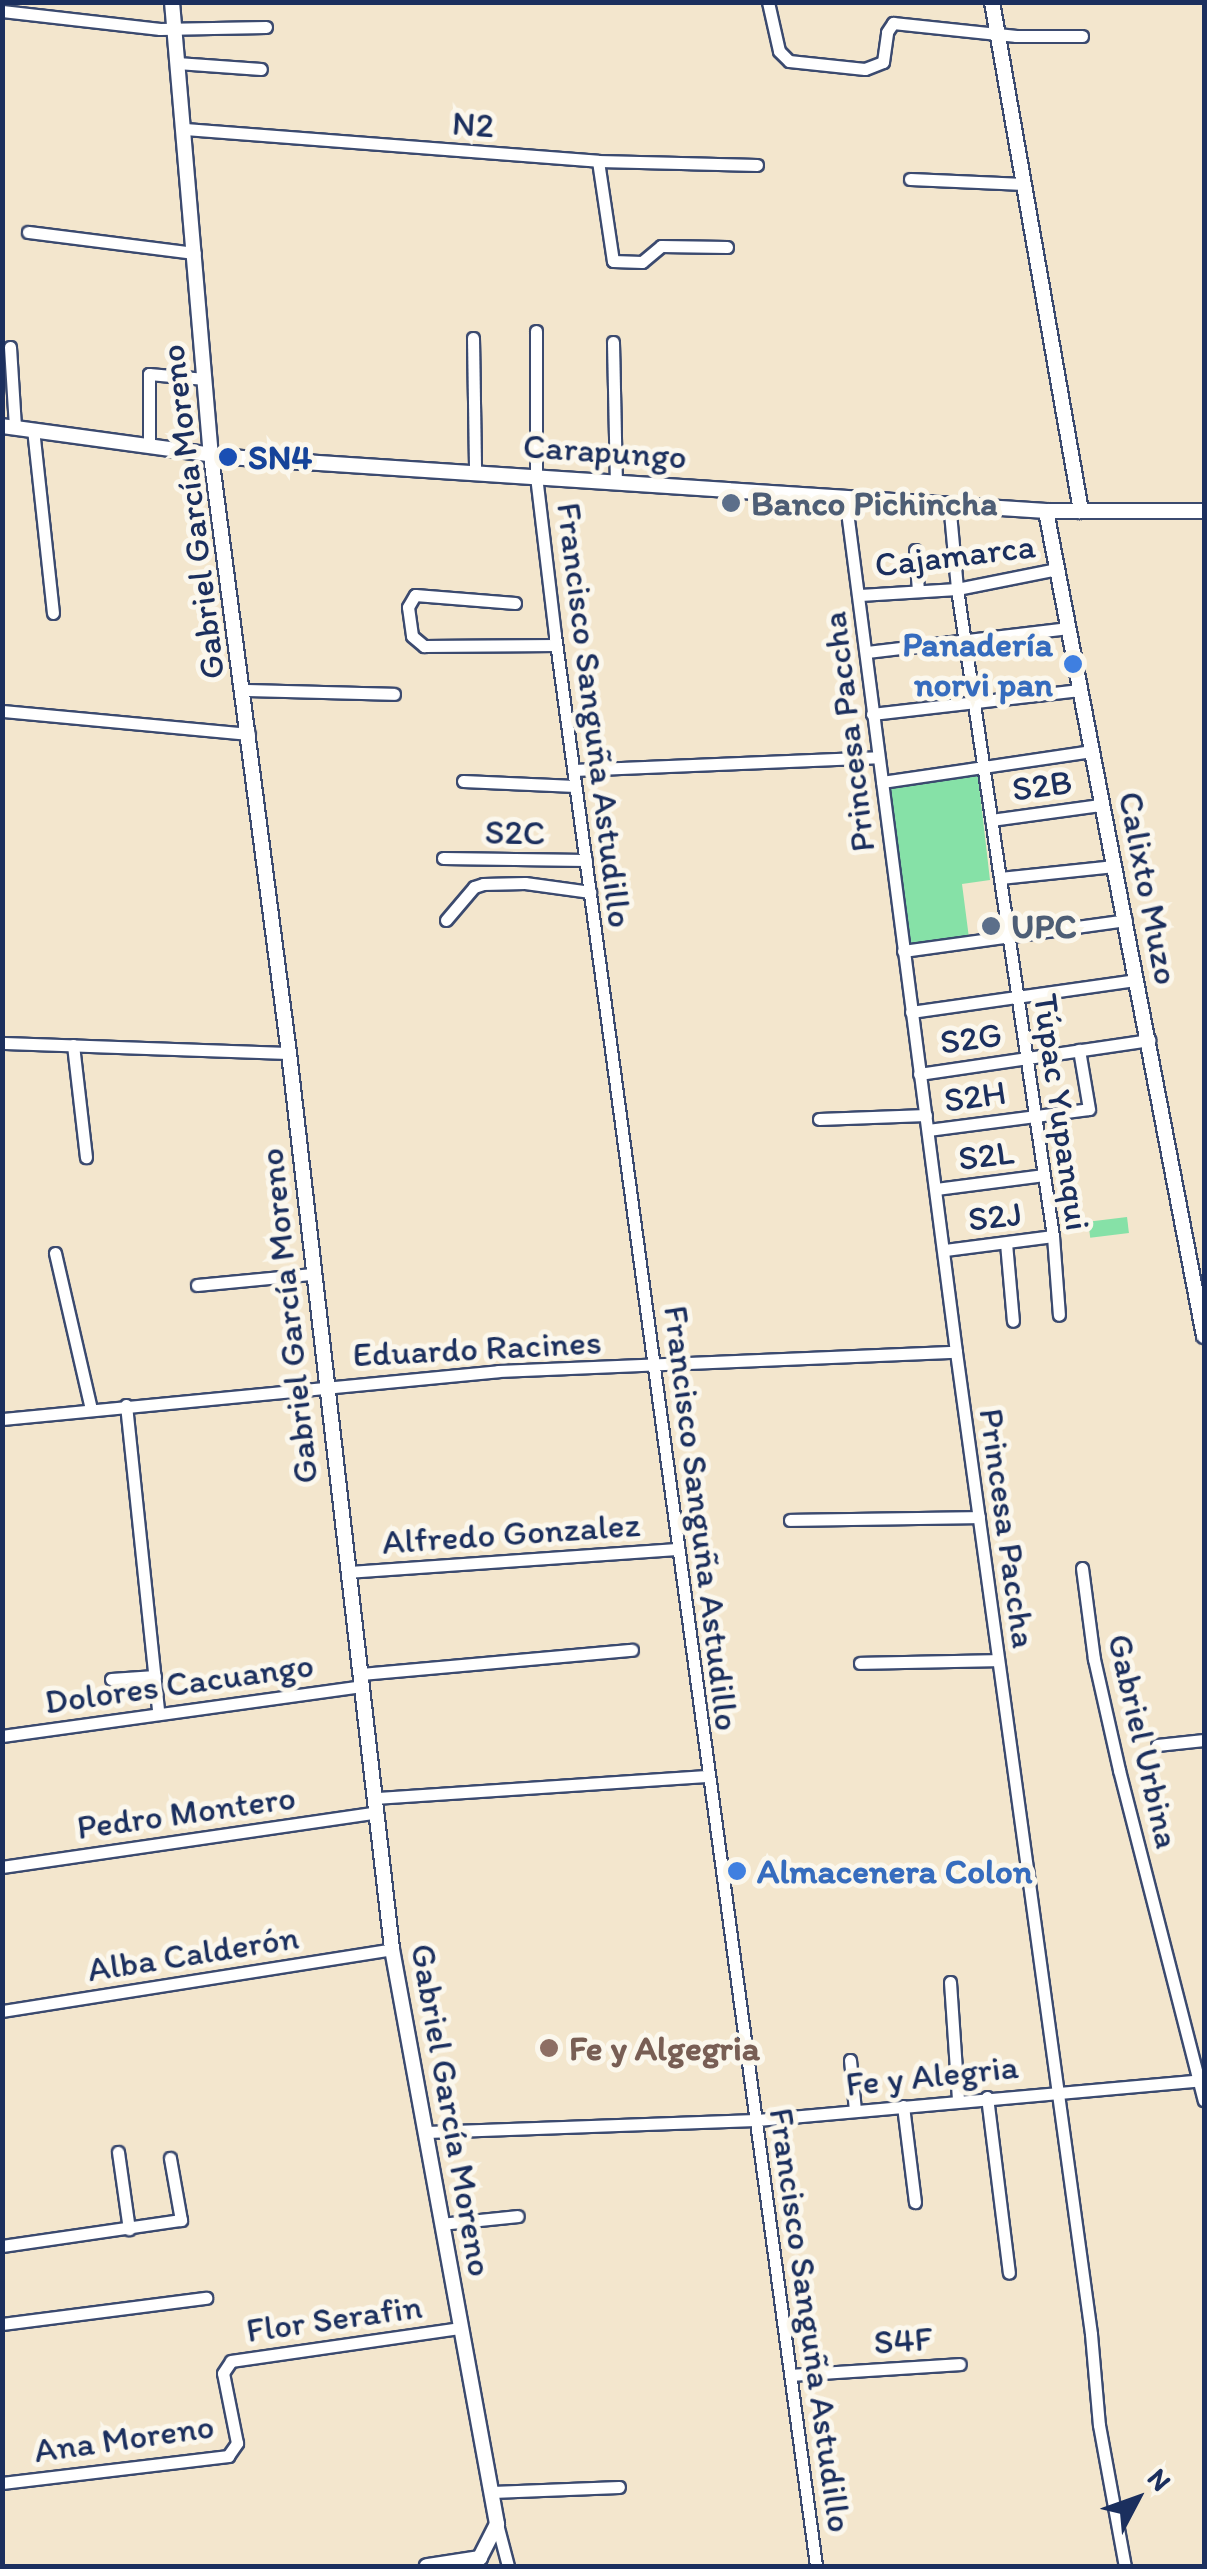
<!DOCTYPE html>
<meta charset="utf-8">
<style>
body{margin:0}
#map{position:relative;width:1207px;height:2569px;overflow:hidden;background:#f3e6cd;font-family:Itim,sans-serif}
div>[style]{position:absolute}
.green>*{inset:0;background:#86e1a7;transform-origin:0 0}
.roads{filter:drop-shadow(2px 0 #3b4a6f) drop-shadow(-2px 0 #3b4a6f) drop-shadow(0 2px #3b4a6f) drop-shadow(0 -2px #3b4a6f)}
.minor>*{height:11px;margin:-5.5px;padding:0 5.5px;transform-origin:5.5px;border-radius:5.5px;background:#fff}
.tertiary>*{height:14px;margin:-7px;padding:0 7px;transform-origin:7px;border-radius:7px;background:#fff}
.dots>*{width:28px;height:28px;translate:-50% -50%;box-sizing:border-box;border:5px solid #fbf7ec;border-radius:50%}
span{translate:-50% -50%;white-space:nowrap;text-align:center;line-height:1.15;-webkit-text-stroke:10px #fbf7ec;paint-order:stroke}
.street-label{font-size:35px;color:#1b2f5e}
.transit-label{font-size:35px;color:#164399;font-weight:700}
.left{translate:0 -50%;text-align:left}
.service-label{font-size:35px;color:#4e5e75;font-weight:700}
.shop-label{font-size:35px;color:#366cbe;font-weight:700}
.right{translate:-100% -50%;text-align:right}
.education-label{font-size:35px;color:#785e54;font-weight:700}
.frame{position:absolute;inset:0;border:5px solid #1b2f5e;pointer-events:none}
.north{position:absolute;left:1087px;top:2449px;width:100px;height:100px;-webkit-text-stroke:8px #fbf7ec;paint-order:stroke;rotate:49deg;font-size:28px;font-weight:700;line-height:40px;text-align:center;color:#1b2f5e}
.north::after{content:'';display:block;margin:auto;width:35px;height:45px;background:#1b2f5e;clip-path:polygon(50% 0,100% 100%,50% 72%,0 100%)}
</style>
<div id="map">
<div class="green">
<i style="clip-path:polygon(978px 776px,990px 880px,962px 884px,969px 938px,907px 945px,888px 786px)"></i>
<i style="left:1127px;top:1217px;width:16px;height:39px;rotate:83deg"></i>
</div>
<div class="roads">
<div class="minor">
<i style="left:768px;top:2px;width:50px;rotate:77.3deg"></i>
<i style="left:779px;top:51px;width:14px;rotate:45deg"></i>
<i style="left:789px;top:61px;width:76px;rotate:6deg"></i>
<i style="left:865px;top:69px;width:19px;rotate:-21deg"></i>
<i style="left:883px;top:62px;width:30px;rotate:-82deg"></i>
<i style="left:887px;top:32px;width:11px;rotate:-56deg"></i>
<i style="left:893px;top:23px;width:124px;rotate:6deg"></i>
<i style="left:1016px;top:36px;width:66px"></i>
<i style="left:2px;top:11px;width:159px;rotate:6.5deg"></i>
<i style="left:160px;top:29px;width:106px;rotate:-1.1deg"></i>
<i style="left:177px;top:63px;width:84px;rotate:4.1deg"></i>
<i style="left:185px;top:129px;width:414px;rotate:4.4deg"></i>
<i style="left:598px;top:161px;width:159px;rotate:1.4deg"></i>
<i style="left:598px;top:161px;width:101px;rotate:81.5deg"></i>
<i style="left:613px;top:261px;width:29px;rotate:2deg"></i>
<i style="left:642px;top:262px;width:25px;rotate:-40deg"></i>
<i style="left:661px;top:246px;width:66px;rotate:0.9deg"></i>
<i style="left:910px;top:179px;width:114px;rotate:2.5deg"></i>
<i style="left:28px;top:232px;width:168px;rotate:7.2deg"></i>
<i style="left:536px;top:331px;width:145px;rotate:90deg"></i>
<i style="left:536px;top:476px;width:160px;rotate:83.2deg"></i>
<i style="left:555px;top:635px;width:1949px;rotate:82.3deg"></i>
<i style="left:473px;top:338px;width:134px;rotate:89.1deg"></i>
<i style="left:613px;top:342px;width:139px;rotate:88.8deg"></i>
<i style="left:10px;top:347px;width:80px;rotate:86.4deg"></i>
<i style="left:33px;top:429px;width:185px;rotate:83.8deg"></i>
<i style="left:149px;top:446px;width:72px;rotate:-90deg"></i>
<i style="left:149px;top:374px;width:56px;rotate:5.1deg"></i>
<i style="left:845px;top:496px;width:863px;rotate:82.61deg"></i>
<i style="left:956px;top:1352px;width:991px;rotate:82.17deg"></i>
<i style="left:1091px;top:2334px;width:91px;rotate:85deg"></i>
<i style="left:1099px;top:2425px;width:143px;rotate:79.6deg"></i>
<i style="left:949px;top:502px;width:87px;rotate:84.7deg"></i>
<i style="left:957px;top:589px;width:654px;rotate:81.56deg"></i>
<i style="left:1053px;top:1236px;width:79px;rotate:85.7deg"></i>
<i style="left:915px;top:550px;width:41px;rotate:85.8deg"></i>
<i style="left:860px;top:595px;width:97px;rotate:-3.5deg"></i>
<i style="left:957px;top:589px;width:102px;rotate:-11.3deg"></i>
<i style="left:515px;top:603px;width:100px;rotate:-175.4deg"></i>
<i style="left:415px;top:595px;width:14px;rotate:120deg"></i>
<i style="left:408px;top:607px;width:29px;rotate:82deg"></i>
<i style="left:412px;top:636px;width:16px;rotate:40deg"></i>
<i style="left:424px;top:646px;width:132px;rotate:-0.4deg"></i>
<i style="left:867px;top:652px;width:203px;rotate:-6.8deg"></i>
<i style="left:243px;top:690px;width:151px;rotate:1.5deg"></i>
<i style="left:2px;top:711px;width:248px;rotate:5.3deg"></i>
<i style="left:872px;top:714px;width:209px;rotate:-6.6deg"></i>
<i style="left:573px;top:770px;width:305px;rotate:-2.4deg"></i>
<i style="left:463px;top:781px;width:112px;rotate:2.6deg"></i>
<i style="left:882px;top:782px;width:212px;rotate:-8.4deg"></i>
<i style="left:991px;top:820px;width:110px;rotate:-7.8deg"></i>
<i style="left:443px;top:858px;width:143px;rotate:0.8deg"></i>
<i style="left:1000px;top:878px;width:115px;rotate:-6deg"></i>
<i style="left:446px;top:920px;width:43px;rotate:-49.7deg"></i>
<i style="left:474px;top:887px;width:9px;rotate:-18deg"></i>
<i style="left:483px;top:884px;width:42px;rotate:-1.4deg"></i>
<i style="left:525px;top:883px;width:66px;rotate:7.9deg"></i>
<i style="left:903px;top:951px;width:225px;rotate:-7.9deg"></i>
<i style="left:911px;top:1012px;width:228px;rotate:-8.1deg"></i>
<i style="left:2px;top:1043px;width:287px;rotate:2deg"></i>
<i style="left:73px;top:1045px;width:113px;rotate:83.4deg"></i>
<i style="left:919px;top:1074px;width:233px;rotate:-8.4deg"></i>
<i style="left:819px;top:1119px;width:107px;rotate:-2.1deg"></i>
<i style="left:928px;top:1130px;width:162px;rotate:-7.4deg"></i>
<i style="left:1089px;top:1109px;width:60px;rotate:-99.6deg"></i>
<i style="left:936px;top:1189px;width:109px;rotate:-7.4deg"></i>
<i style="left:1006px;top:1243px;width:78px;rotate:84.9deg"></i>
<i style="left:945px;top:1250px;width:109px;rotate:-7.4deg"></i>
<i style="left:55px;top:1253px;width:160px;rotate:77deg"></i>
<i style="left:197px;top:1285px;width:116px;rotate:-5.5deg"></i>
<i style="left:126px;top:1405px;width:308px;rotate:84deg"></i>
<i style="left:2px;top:1419px;width:498px;rotate:-5.5deg"></i>
<i style="left:498px;top:1371px;width:458px;rotate:-2.4deg"></i>
<i style="left:790px;top:1520px;width:189px;rotate:-0.9deg"></i>
<i style="left:1082px;top:1568px;width:92px;rotate:82.5deg"></i>
<i style="left:1094px;top:1659px;width:114px;rotate:77.3deg"></i>
<i style="left:1119px;top:1770px;width:341px;rotate:75.6deg"></i>
<i style="left:348px;top:1572px;width:331px;rotate:-4deg"></i>
<i style="left:860px;top:1663px;width:138px;rotate:-1.2deg"></i>
<i style="left:361px;top:1674px;width:272px;rotate:-5.1deg"></i>
<i style="left:111px;top:1679px;width:44px;rotate:-3.9deg"></i>
<i style="left:2px;top:1736px;width:363px;rotate:-7.9deg"></i>
<i style="left:1157px;top:1745px;width:47px;rotate:-6.1deg"></i>
<i style="left:376px;top:1798px;width:333px;rotate:-3.8deg"></i>
<i style="left:2px;top:1867px;width:379px;rotate:-8.3deg"></i>
<i style="left:950px;top:1982px;width:118px;rotate:86.1deg"></i>
<i style="left:2px;top:2011px;width:395px;rotate:-9deg"></i>
<i style="left:850px;top:2060px;width:50px;rotate:84.3deg"></i>
<i style="left:987px;top:2097px;width:177px;rotate:82.9deg"></i>
<i style="left:903px;top:2106px;width:97px;rotate:82.9deg"></i>
<i style="left:425px;top:2132px;width:332px;rotate:-2.1deg"></i>
<i style="left:757px;top:2120px;width:449px;rotate:-5.1deg"></i>
<i style="left:118px;top:2152px;width:78px;rotate:81.9deg"></i>
<i style="left:441px;top:2224px;width:77px;rotate:-5.9deg"></i>
<i style="left:2px;top:2246px;width:181px;rotate:-8.3deg"></i>
<i style="left:181px;top:2220px;width:63px;rotate:-100.1deg"></i>
<i style="left:2px;top:2324px;width:206px;rotate:-7.3deg"></i>
<i style="left:791px;top:2375px;width:169px;rotate:-3.7deg"></i>
<i style="left:2px;top:2483px;width:228px;rotate:-6.8deg"></i>
<i style="left:228px;top:2456px;width:16px;rotate:-55deg"></i>
<i style="left:237px;top:2443px;width:71px;rotate:-101.3deg"></i>
<i style="left:223px;top:2373px;width:14px;rotate:-56deg"></i>
<i style="left:231px;top:2361px;width:230px;rotate:-8.2deg"></i>
<i style="left:492px;top:2492px;width:127px;rotate:-2.3deg"></i>
<i style="left:497px;top:2524px;width:43px;rotate:75.3deg"></i>
</div>
<div class="tertiary">
<i style="left:172px;top:2px;width:456px;rotate:85.1deg"></i>
<i style="left:211px;top:456px;width:602px;rotate:82.56deg"></i>
<i style="left:289px;top:1053px;width:902px;rotate:83.44deg"></i>
<i style="left:392px;top:1949px;width:585px;rotate:79.65deg"></i>
<i style="left:497px;top:2524px;width:38px;rotate:117deg"></i>
<i style="left:480px;top:2558px;width:54px;rotate:171.4deg"></i>
<i style="left:992px;top:2px;width:517px;rotate:80.08deg"></i>
<i style="left:2px;top:426px;width:228px;rotate:7.8deg"></i>
<i style="left:228px;top:457px;width:820px;rotate:3.78deg"></i>
<i style="left:1046px;top:511px;width:158px"></i>
<i style="left:1046px;top:511px;width:840px;rotate:79.16deg"></i>
</div>
</div>
<div class="dots">
<i style="left:228px;top:457px;background:#1a4fb4"></i>
<i style="left:731px;top:503px;background:#5c6f8a"></i>
<i style="left:1073px;top:664px;background:#3f7fe0"></i>
<i style="left:991px;top:926px;background:#5c6f8a"></i>
<i style="left:737px;top:1871px;background:#3f7fe0"></i>
<i style="left:549px;top:2048px;background:#8d6e63"></i>
</div>
<div class="street-label">
<span style="left:473px;top:124px;rotate:4deg">N2</span>
<span style="left:605px;top:451px;rotate:4deg">Carapungo</span>
<span style="left:192px;top:512px;rotate:-97deg">Gabriel García Moreno</span>
<span style="left:955px;top:555px;rotate:-7deg">Cajamarca</span>
<span style="left:595px;top:715px;rotate:83deg">Francisco Sanguña Astudillo</span>
<span style="left:848px;top:732px;rotate:-97deg">Princesa Paccha</span>
<span style="left:1042px;top:785px;rotate:-8deg">S2B</span>
<span style="left:515px;top:832px;rotate:1deg">S2C</span>
<span style="left:1149px;top:888px;rotate:79deg">Calixto Muzo</span>
<span style="left:971px;top:1038px;rotate:-8deg">S2G</span>
<span style="left:975px;top:1096px;rotate:-8deg">S2H</span>
<span style="left:1062px;top:1112px;rotate:82deg">Túpac Yupanqui</span>
<span style="left:986px;top:1155px;rotate:-7deg">S2L</span>
<span style="left:995px;top:1216px;rotate:-7deg">S2J</span>
<span style="left:288px;top:1316px;rotate:-96deg">Gabriel García Moreno</span>
<span style="left:477px;top:1348px;rotate:-3deg">Eduardo Racines</span>
<span style="left:702px;top:1518px;rotate:83deg">Francisco Sanguña Astudillo</span>
<span style="left:1008px;top:1528px;rotate:82deg">Princesa Paccha</span>
<span style="left:511px;top:1533px;rotate:-4deg">Alfredo Gonzalez</span>
<span style="left:179px;top:1683px;rotate:-8deg">Dolores Cacuango</span>
<span style="left:1144px;top:1741px;rotate:77deg">Gabriel Urbina</span>
<span style="left:186px;top:1812px;rotate:-8deg">Pedro Montero</span>
<span style="left:193px;top:1953px;rotate:-9deg">Alba Calderón</span>
<span style="left:932px;top:2075px;rotate:-6deg">Fe y Alegria</span>
<span style="left:452px;top:2110px;rotate:80deg">Gabriel García Moreno</span>
<span style="left:334px;top:2318px;rotate:-8deg">Flor Serafin</span>
<span style="left:811px;top:2320px;rotate:82deg">Francisco Sanguña Astudillo</span>
<span style="left:903px;top:2340px;rotate:-4deg">S4F</span>
<span style="left:124px;top:2438px;rotate:-8deg">Ana Moreno</span>
</div>
<div class="transit-label">
<span class="left" style="left:248px;top:457px">SN4</span>
</div>
<div class="service-label">
<span class="left" style="left:751px;top:503px">Banco Pichincha</span>
<span class="left" style="left:1011px;top:926px">UPC</span>
</div>
<div class="shop-label">
<span class="right" style="left:1053px;top:664px">Panadería<br>norvi pan</span>
<span class="left" style="left:757px;top:1871px">Almacenera Colon</span>
</div>
<div class="education-label">
<span class="left" style="left:569px;top:2048px">Fe y Algegria</span>
</div>
<div class="frame"></div>
<div class="north">N</div>
</div>
